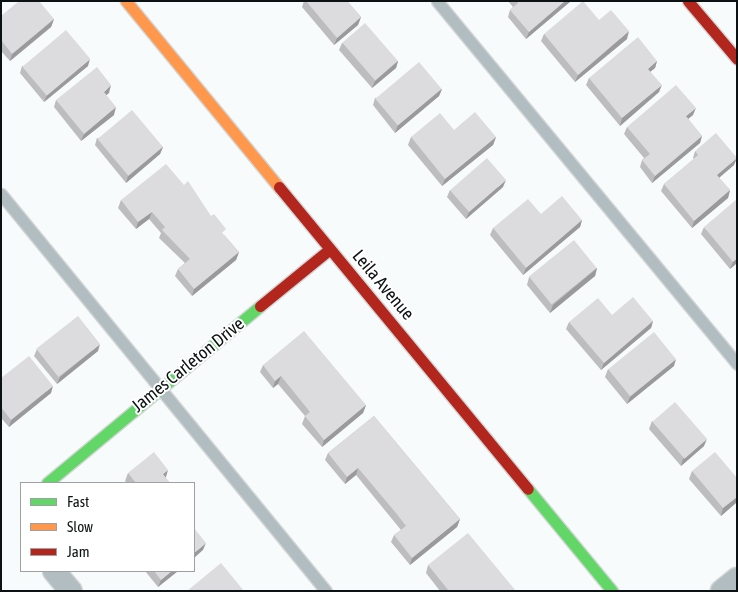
<!DOCTYPE html>
<style>
body{margin:0}
#map{position:relative;width:738px;height:592px;overflow:hidden;background:#f8fbfc;font-family:"Asap Condensed",sans-serif}
div>[style]{position:absolute}
.roads{filter:drop-shadow(1px 0 #d3d6d6) drop-shadow(-1px 0 #d3d6d6) drop-shadow(0 1px #d3d6d6) drop-shadow(0 -1px #d3d6d6)}
.lane>*{height:11px;margin:-5.5px;padding:0 5.5px;transform-origin:5.5px;border-radius:5.5px;background:#b1bdc0}
.street>*{height:22px;margin:-11px;padding:0 11px;transform-origin:11px;border-radius:11px;background:#b1bdc0}
.fast>*{height:11px;margin:-5.5px;padding:0 5.5px;transform-origin:5.5px;border-radius:5.5px;background:#63d668}
.slow>*{height:11px;margin:-5.5px;padding:0 5.5px;transform-origin:5.5px;border-radius:5.5px;background:#ff974d}
.jam>*{height:11px;margin:-5.5px;padding:0 5.5px;transform-origin:5.5px;border-radius:5.5px;background:#b3261e}
.wall>*{inset:0;background:#bdbcbe}
.shaded-wall>*{inset:0;background:#9a999b}
.building>*{inset:0;background:#dcdbdd;transform-origin:0 0}
span{translate:-50% -50%;white-space:nowrap;text-align:center;line-height:1.15;-webkit-text-stroke:4px #fff;paint-order:stroke}
.street-label{font-size:18px;color:#0c1213}
.frame{position:absolute;inset:0;border:2px solid #0c1213;pointer-events:none}
.legend{position:absolute;left:20px;top:482px;width:175px;height:90px;box-sizing:border-box;background:#fff;border:1px solid #9ea0a1;margin:0;padding:6px 9px;list-style:none;font-size:15px;color:#0c1213}
.legend li{display:flex;align-items:center;gap:10px;height:25px}
.legend b{width:25px;border:1px solid #9ea0a1}
</style>
<div id="map">
<div class="roads">
<div class="lane">
<i style="left:437px;top:1px;width:471px;rotate:50.4deg"></i>
<i style="left:1px;top:194px;width:513px;rotate:50.69deg"></i>
</div>
<div class="street">
<i style="left:54px;top:571px;width:26px;rotate:50deg"></i>
<i style="left:722px;top:591px;width:19px;rotate:-39deg"></i>
</div>
<div class="fast">
<i style="left:47px;top:483px;width:277px;rotate:-39.7deg"></i>
<i style="left:528px;top:489px;width:132px;rotate:50.5deg"></i>
</div>
<div class="slow">
<i style="left:126px;top:1px;width:241px;rotate:50.6deg"></i>
</div>
<div class="jam">
<i style="left:688px;top:1px;width:76px;rotate:49.8deg"></i>
<i style="left:279px;top:187px;width:391px;rotate:50.5deg"></i>
<i style="left:260px;top:306px;width:90px;rotate:-39.2deg"></i>
</div>
</div>
<div class="wall">
<i style="clip-path:polygon(304px 1px,347px 1px,361px 17px,358px 25px,334px 45px,302px 7px)"></i>
<i style="clip-path:polygon(508px 1px,571px 1px,526px 39px,508px 17px,510px 10px,513px 7px)"></i>
<i style="clip-path:polygon(1px 16px,54px 19px,51px 27px,10px 61px,1px 51px)"></i>
<i style="clip-path:polygon(544px 34px,627px 39px,575px 82px,541px 41px)"></i>
<i style="clip-path:polygon(342px 43px,398px 61px,396px 68px,372px 88px,339px 50px)"></i>
<i style="clip-path:polygon(657px 61px,655px 68px,650px 72px,659px 92px,620px 126px,586px 85px,589px 78px)"></i>
<i style="clip-path:polygon(22px 66px,88px 66px,44px 102px,20px 73px)"></i>
<i style="clip-path:polygon(442px 89px,439px 96px,395px 133px,373px 105px,375px 98px)"></i>
<i style="clip-path:polygon(109px 93px,106px 95px,114px 115px,81px 141px,54px 107px,56px 100px)"></i>
<i style="clip-path:polygon(693px 115px,688px 119px,702px 136px,700px 143px,652px 183px,640px 167px,642px 160px,644px 158px,624px 134px,627px 127px)"></i>
<i style="clip-path:polygon(454px 130px,496px 137px,493px 145px,442px 186px,408px 145px,411px 137px)"></i>
<i style="clip-path:polygon(97px 138px,163px 147px,160px 154px,126px 183px,95px 145px)"></i>
<i style="clip-path:polygon(695px 151px,734px 165px,719px 178px,730px 190px,728px 198px,692px 228px,661px 191px,664px 184px,694px 159px,693px 158px)"></i>
<i style="clip-path:polygon(503px 187px,466px 219px,447px 197px,450px 190px)"></i>
<i style="clip-path:polygon(121px 200px,224px 235px,239px 252px,236px 260px,192px 296px,175px 276px,178px 269px,185px 263px,159px 238px,161px 233px,149px 219px,136px 229px,118px 208px)"></i>
<i style="clip-path:polygon(541px 214px,582px 220px,580px 227px,523px 275px,490px 235px,493px 228px)"></i>
<i style="clip-path:polygon(704px 227px,737px 263px,730px 269px,701px 234px)"></i>
<i style="clip-path:polygon(597px 268px,595px 276px,550px 313px,527px 285px,529px 277px)"></i>
<i style="clip-path:polygon(612px 315px,653px 321px,651px 328px,601px 370px,566px 329px,569px 322px)"></i>
<i style="clip-path:polygon(37px 349px,98px 351px,57px 384px,34px 356px)"></i>
<i style="clip-path:polygon(263px 365px,366px 405px,363px 413px,322px 447px,302px 424px,305px 416px,278px 384px,273px 388px,260px 372px)"></i>
<i style="clip-path:polygon(674px 366px,627px 404px,605px 377px,608px 369px)"></i>
<i style="clip-path:polygon(1px 378px,51px 393px,9px 427px,1px 418px)"></i>
<i style="clip-path:polygon(374px 416px,460px 519px,457px 527px,410px 565px,391px 542px,394px 535px,401px 530px,356px 475px,345px 484px,325px 460px,328px 453px)"></i>
<i style="clip-path:polygon(652px 421px,704px 446px,681px 466px,649px 429px)"></i>
<i style="clip-path:polygon(692px 471px,737px 478px,737px 502px,721px 516px,689px 479px)"></i>
<i style="clip-path:polygon(128px 473px,165px 477px,170px 483px,127px 483px,125px 481px)"></i>
<i style="clip-path:polygon(428px 565px,516px 591px,440px 591px,426px 573px)"></i>
<i style="clip-path:polygon(145px 571px,178px 571px,158px 587px)"></i>
</div>
<div class="shaded-wall">
<i style="clip-path:polygon(565px 1px,571px 1px,526px 39px,529px 32px)"></i>
<i style="clip-path:polygon(361px 17px,358px 25px,334px 45px,337px 38px)"></i>
<i style="clip-path:polygon(54px 19px,51px 27px,10px 61px,12px 54px)"></i>
<i style="clip-path:polygon(629px 31px,627px 39px,575px 82px,578px 75px)"></i>
<i style="clip-path:polygon(90px 59px,88px 66px,44px 102px,47px 95px)"></i>
<i style="clip-path:polygon(398px 61px,396px 68px,372px 88px,375px 81px)"></i>
<i style="clip-path:polygon(657px 61px,655px 68px,645px 76px,648px 69px)"></i>
<i style="clip-path:polygon(111px 85px,109px 93px,101px 99px,104px 92px)"></i>
<i style="clip-path:polygon(662px 85px,659px 92px,620px 126px,622px 118px)"></i>
<i style="clip-path:polygon(442px 89px,439px 96px,395px 133px,398px 125px)"></i>
<i style="clip-path:polygon(116px 107px,114px 115px,81px 141px,84px 134px)"></i>
<i style="clip-path:polygon(696px 108px,693px 115px,683px 123px,686px 116px)"></i>
<i style="clip-path:polygon(702px 136px,700px 143px,652px 183px,655px 176px)"></i>
<i style="clip-path:polygon(496px 137px,493px 145px,442px 186px,445px 179px)"></i>
<i style="clip-path:polygon(163px 147px,160px 154px,126px 183px,128px 176px)"></i>
<i style="clip-path:polygon(737px 158px,734px 165px,714px 182px,717px 175px)"></i>
<i style="clip-path:polygon(506px 180px,503px 187px,466px 219px,469px 212px)"></i>
<i style="clip-path:polygon(730px 190px,728px 198px,692px 228px,694px 221px)"></i>
<i style="clip-path:polygon(152px 212px,149px 219px,136px 229px,138px 222px)"></i>
<i style="clip-path:polygon(582px 220px,580px 227px,523px 275px,526px 268px)"></i>
<i style="clip-path:polygon(239px 252px,236px 260px,192px 296px,194px 289px)"></i>
<i style="clip-path:polygon(737px 258px,737px 263px,730px 269px,733px 262px)"></i>
<i style="clip-path:polygon(597px 268px,595px 276px,550px 313px,553px 305px)"></i>
<i style="clip-path:polygon(653px 321px,651px 328px,601px 370px,604px 363px)"></i>
<i style="clip-path:polygon(100px 344px,98px 351px,57px 384px,60px 377px)"></i>
<i style="clip-path:polygon(676px 359px,674px 366px,627px 404px,630px 397px)"></i>
<i style="clip-path:polygon(281px 376px,278px 384px,273px 388px,275px 381px)"></i>
<i style="clip-path:polygon(53px 386px,51px 393px,9px 427px,11px 420px)"></i>
<i style="clip-path:polygon(366px 405px,363px 413px,322px 447px,324px 440px)"></i>
<i style="clip-path:polygon(707px 439px,704px 446px,681px 466px,683px 459px)"></i>
<i style="clip-path:polygon(358px 468px,356px 475px,345px 484px,347px 477px)"></i>
<i style="clip-path:polygon(168px 470px,166px 477px,160px 481px,163px 474px)"></i>
<i style="clip-path:polygon(737px 497px,737px 502px,721px 516px,723px 508px)"></i>
<i style="clip-path:polygon(460px 519px,457px 527px,410px 565px,412px 558px)"></i>
<i style="clip-path:polygon(206px 543px,203px 550px,194px 558px,194px 553px)"></i>
<i style="clip-path:polygon(172px 571px,178px 571px,158px 587px,161px 580px)"></i>
</div>
<div class="building">
<i style="clip-path:polygon(19px 1px,39px 1px,54px 19px,12px 54px,1px 40px,1px 16px)"></i>
<i style="clip-path:polygon(306px 1px,347px 1px,361px 17px,337px 38px)"></i>
<i style="clip-path:polygon(517px 1px,565px 1px,529px 32px,510px 10px,518px 3px)"></i>
<i style="clip-path:polygon(583px 1px,599px 20px,611px 10px,629px 31px,578px 75px,544px 34px)"></i>
<i style="left:365px;top:23px;width:50px;height:30px;rotate:49deg"></i>
<i style="left:66px;top:30px;width:38px;height:57px;rotate:50deg"></i>
<i style="clip-path:polygon(638px 37px,657px 61px,648px 69px,662px 85px,622px 118px,589px 78px)"></i>
<i style="left:419px;top:62px;width:35px;height:57px;rotate:50deg"></i>
<i style="clip-path:polygon(97px 67px,111px 85px,104px 92px,116px 107px,84px 134px,56px 100px)"></i>
<i style="clip-path:polygon(676px 85px,696px 108px,686px 116px,702px 136px,655px 176px,642px 160px,650px 154px,627px 127px)"></i>
<i style="left:132px;top:110px;width:48px;height:45px;rotate:50deg"></i>
<i style="clip-path:polygon(475px 112px,496px 137px,445px 179px,411px 137px,440px 113px,454px 130px)"></i>
<i style="clip-path:polygon(716px 133px,737px 158px,717px 175px,730px 190px,694px 221px,664px 184px,698px 155px,695px 151px)"></i>
<i style="left:487px;top:158px;width:29px;height:49px;rotate:49deg"></i>
<i style="clip-path:polygon(166px 164px,184px 185px,188px 181px,211px 216px,214px 214px,226px 229px,222px 233px,239px 252px,194px 289px,178px 269px,190px 259px,162px 230px,165px 227px,152px 212px,138px 222px,121px 200px)"></i>
<i style="clip-path:polygon(562px 196px,582px 220px,526px 268px,493px 228px,528px 199px,541px 214px)"></i>
<i style="clip-path:polygon(737px 199px,737px 258px,733px 262px,704px 227px)"></i>
<i style="left:574px;top:240px;width:36px;height:58px;rotate:51deg"></i>
<i style="clip-path:polygon(633px 297px,653px 321px,604px 363px,569px 322px,598px 298px,612px 315px)"></i>
<i style="left:78px;top:316px;width:36px;height:53px;rotate:52deg"></i>
<i style="clip-path:polygon(304px 331px,366px 405px,324px 440px,305px 416px,310px 412px,281px 376px,275px 381px,263px 365px)"></i>
<i style="left:654px;top:332px;width:35px;height:59px;rotate:51deg"></i>
<i style="clip-path:polygon(29px 356px,53px 386px,11px 420px,1px 407px,1px 378px)"></i>
<i style="left:675px;top:402px;width:49px;height:30px;rotate:49deg"></i>
<i style="clip-path:polygon(374px 416px,460px 519px,412px 558px,394px 535px,406px 526px,396px 513px,358px 468px,347px 477px,328px 453px)"></i>
<i style="clip-path:polygon(154px 452px,168px 470px,163px 474px,170px 483px,136px 483px,128px 473px)"></i>
<i style="clip-path:polygon(715px 452px,737px 478px,737px 497px,723px 508px,692px 471px)"></i>
<i style="clip-path:polygon(194px 528px,206px 543px,194px 553px)"></i>
<i style="clip-path:polygon(468px 533px,516px 591px,449px 591px,428px 565px)"></i>
<i style="clip-path:polygon(221px 563px,244px 591px,187px 591px)"></i>
<i style="clip-path:polygon(154px 571px,172px 571px,161px 580px)"></i>
</div>
<div class="street-label">
<span style="left:383px;top:285px;rotate:50deg">Leila Avenue</span>
<span style="left:188px;top:365px;rotate:-39deg">James Carleton Drive</span>
</div>
<div class="frame"></div>
<ul class="legend">
<li><b style="height:6px;background:#63d668"></b>Fast</li>
<li><b style="height:6px;background:#ff974d"></b>Slow</li>
<li><b style="height:6px;background:#b3261e"></b>Jam</li>
</ul>
</div>
